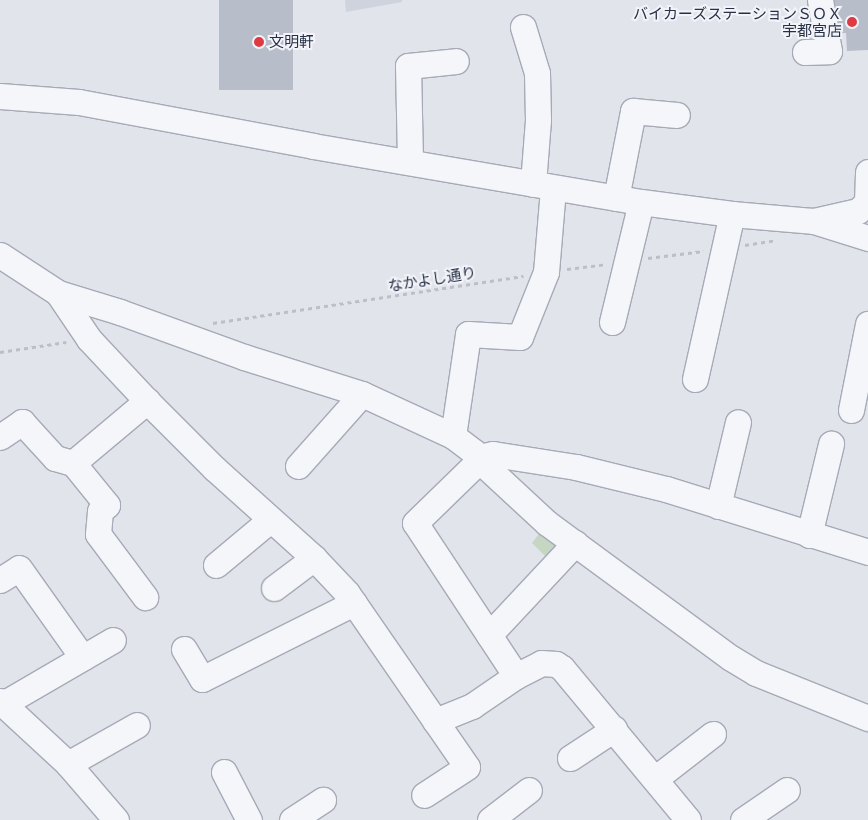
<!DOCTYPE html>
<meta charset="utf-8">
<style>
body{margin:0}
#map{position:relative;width:868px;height:820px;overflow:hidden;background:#e2e4ec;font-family:"Public Sans","Noto Sans JP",sans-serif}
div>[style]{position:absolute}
.built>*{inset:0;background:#cfd3de}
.green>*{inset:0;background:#c5d6c2}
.building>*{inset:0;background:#b8bdca;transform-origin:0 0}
.path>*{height:3px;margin-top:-1.5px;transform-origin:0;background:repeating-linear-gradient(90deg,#bcbfc7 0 4px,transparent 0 8px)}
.roads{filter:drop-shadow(1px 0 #a6aab7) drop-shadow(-1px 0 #a6aab7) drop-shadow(0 1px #a6aab7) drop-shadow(0 -1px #a6aab7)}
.minor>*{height:25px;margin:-12.5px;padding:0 12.5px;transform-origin:12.5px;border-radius:12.5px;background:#f5f6f9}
.dots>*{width:14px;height:14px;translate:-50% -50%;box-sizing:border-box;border:2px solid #f2f4f9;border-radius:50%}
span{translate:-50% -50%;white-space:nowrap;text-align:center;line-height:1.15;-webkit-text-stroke:4px #f2f4f9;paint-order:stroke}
.poi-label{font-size:15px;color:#283046}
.right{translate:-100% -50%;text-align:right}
.left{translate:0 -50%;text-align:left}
.street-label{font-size:15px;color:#283046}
</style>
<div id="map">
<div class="built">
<i style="clip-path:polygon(345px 0,402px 0,402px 2px,346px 12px)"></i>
</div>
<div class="green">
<i style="clip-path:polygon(545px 526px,564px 538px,550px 561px,532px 543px)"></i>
</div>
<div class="building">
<i style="left:219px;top:0;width:74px;height:90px"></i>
<i style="clip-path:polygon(832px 0,868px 0,868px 50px,847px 51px,846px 33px,837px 33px,836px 11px,832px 11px)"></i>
</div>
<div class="path">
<i style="left:745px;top:245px;width:31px;rotate:-9deg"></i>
<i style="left:648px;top:258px;width:56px;rotate:-7.1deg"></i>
<i style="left:567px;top:269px;width:38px;rotate:-7deg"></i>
<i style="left:213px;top:323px;width:314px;rotate:-8.6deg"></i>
<i style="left:0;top:352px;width:67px;rotate:-8.6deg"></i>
</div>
<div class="roads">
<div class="minor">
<i style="left:523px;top:27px;width:48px;rotate:73.1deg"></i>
<i style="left:537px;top:73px;width:47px;rotate:88.8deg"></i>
<i style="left:538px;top:120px;width:64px;rotate:94.5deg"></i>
<i style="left:805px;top:52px;width:24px;rotate:-2deg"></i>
<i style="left:829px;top:51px;width:52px;rotate:-100deg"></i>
<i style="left:0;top:96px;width:79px;rotate:4.3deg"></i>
<i style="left:79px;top:102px;width:238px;rotate:10.6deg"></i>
<i style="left:313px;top:146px;width:333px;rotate:9.7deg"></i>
<i style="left:641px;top:202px;width:92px;rotate:7.5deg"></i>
<i style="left:732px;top:214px;width:82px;rotate:4.9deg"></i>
<i style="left:814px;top:221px;width:57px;rotate:17.5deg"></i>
<i style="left:410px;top:161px;width:95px;rotate:-91.2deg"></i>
<i style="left:408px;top:66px;width:48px;rotate:-5.9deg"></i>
<i style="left:616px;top:198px;width:89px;rotate:-78.9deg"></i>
<i style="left:633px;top:111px;width:44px;rotate:5.2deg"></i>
<i style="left:814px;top:221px;width:45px;rotate:-12.8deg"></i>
<i style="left:858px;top:211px;width:13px;rotate:-45deg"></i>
<i style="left:867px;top:202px;width:30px;rotate:-88deg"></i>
<i style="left:0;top:255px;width:69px;rotate:33.2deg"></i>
<i style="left:58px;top:293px;width:65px;rotate:17deg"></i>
<i style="left:120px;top:312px;width:132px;rotate:19.9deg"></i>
<i style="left:244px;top:357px;width:124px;rotate:17.4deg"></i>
<i style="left:362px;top:394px;width:100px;rotate:24.8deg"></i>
<i style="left:453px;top:436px;width:26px;rotate:37deg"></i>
<i style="left:474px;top:452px;width:11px;rotate:56deg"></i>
<i style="left:480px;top:461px;width:91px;rotate:42.8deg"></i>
<i style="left:547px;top:523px;width:228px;rotate:36.3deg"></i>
<i style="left:731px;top:658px;width:29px;rotate:31deg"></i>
<i style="left:756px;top:673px;width:121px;rotate:21.9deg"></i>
<i style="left:612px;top:322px;width:123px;rotate:-76.4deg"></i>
<i style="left:695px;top:379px;width:169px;rotate:-77.4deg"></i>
<i style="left:147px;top:401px;width:95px;rotate:45deg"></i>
<i style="left:214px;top:468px;width:135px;rotate:42deg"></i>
<i style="left:314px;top:558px;width:48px;rotate:46.7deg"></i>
<i style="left:347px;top:593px;width:211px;rotate:55.4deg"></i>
<i style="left:467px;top:767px;width:51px;rotate:146.9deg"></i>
<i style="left:851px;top:410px;width:88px;rotate:-78.8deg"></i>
<i style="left:453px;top:436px;width:103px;rotate:-81.6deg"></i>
<i style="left:468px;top:334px;width:52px;rotate:3.3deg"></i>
<i style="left:520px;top:337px;width:70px;rotate:-68.2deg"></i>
<i style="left:546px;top:272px;width:84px;rotate:-85.2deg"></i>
<i style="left:0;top:437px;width:27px;rotate:-34deg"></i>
<i style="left:22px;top:422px;width:49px;rotate:47.5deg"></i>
<i style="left:55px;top:458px;width:19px;rotate:16deg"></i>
<i style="left:73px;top:463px;width:97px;rotate:-40deg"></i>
<i style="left:147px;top:401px;width:85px;rotate:-133.1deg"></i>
<i style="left:89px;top:339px;width:55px;rotate:-124deg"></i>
<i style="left:73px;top:463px;width:54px;rotate:51deg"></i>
<i style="left:107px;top:505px;width:9px;rotate:139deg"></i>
<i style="left:100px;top:511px;width:23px;rotate:95deg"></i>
<i style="left:98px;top:534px;width:79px;rotate:53.3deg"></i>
<i style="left:298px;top:466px;width:96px;rotate:-48.4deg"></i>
<i style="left:718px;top:506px;width:86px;rotate:-76.6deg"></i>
<i style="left:809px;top:535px;width:94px;rotate:-76.4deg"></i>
<i style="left:216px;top:565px;width:70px;rotate:-39.8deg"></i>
<i style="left:0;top:580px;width:22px;rotate:-32deg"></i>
<i style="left:19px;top:568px;width:110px;rotate:54.6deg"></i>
<i style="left:274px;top:588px;width:50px;rotate:-36.9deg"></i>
<i style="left:489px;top:635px;width:126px;rotate:-46.9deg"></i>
<i style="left:184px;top:649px;width:35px;rotate:59deg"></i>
<i style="left:202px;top:679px;width:170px;rotate:-26.6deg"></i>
<i style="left:516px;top:676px;width:183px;rotate:-123.4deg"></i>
<i style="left:415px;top:523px;width:96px;rotate:-44.2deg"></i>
<i style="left:484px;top:456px;width:9px;rotate:-13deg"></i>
<i style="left:493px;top:454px;width:84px;rotate:8.9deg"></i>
<i style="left:576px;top:467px;width:93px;rotate:13.7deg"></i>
<i style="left:666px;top:489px;width:212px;rotate:17.3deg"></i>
<i style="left:0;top:701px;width:93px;rotate:42.8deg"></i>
<i style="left:68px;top:764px;width:74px;rotate:49.4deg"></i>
<i style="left:3px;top:704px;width:127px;rotate:-30.2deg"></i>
<i style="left:435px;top:721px;width:40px;rotate:-22deg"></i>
<i style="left:472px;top:706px;width:53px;rotate:-34.3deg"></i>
<i style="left:516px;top:676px;width:28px;rotate:-27deg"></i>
<i style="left:541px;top:663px;width:15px;rotate:4deg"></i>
<i style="left:556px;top:664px;width:7px;rotate:34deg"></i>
<i style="left:562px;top:668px;width:197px;rotate:50.3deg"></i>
<i style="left:570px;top:758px;width:53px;rotate:-33.4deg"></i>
<i style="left:68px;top:764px;width:79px;rotate:-29.5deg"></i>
<i style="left:224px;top:772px;width:54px;rotate:62.5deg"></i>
<i style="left:656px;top:778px;width:72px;rotate:-37.7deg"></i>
<i style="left:292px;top:820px;width:37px;rotate:-33deg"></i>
<i style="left:490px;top:820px;width:49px;rotate:-37.6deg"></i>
<i style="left:743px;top:820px;width:53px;rotate:-34.3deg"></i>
</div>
</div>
<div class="dots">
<i style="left:852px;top:22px;background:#dd3a43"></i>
<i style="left:259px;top:42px;background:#dd3a43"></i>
</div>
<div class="poi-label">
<span class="right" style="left:842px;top:22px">バイカーズステーションＳＯＸ<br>宇都宮店</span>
<span class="left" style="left:269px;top:42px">文明軒</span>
</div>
<div class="street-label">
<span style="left:432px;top:279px;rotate:-9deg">なかよし通り</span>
</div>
</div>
